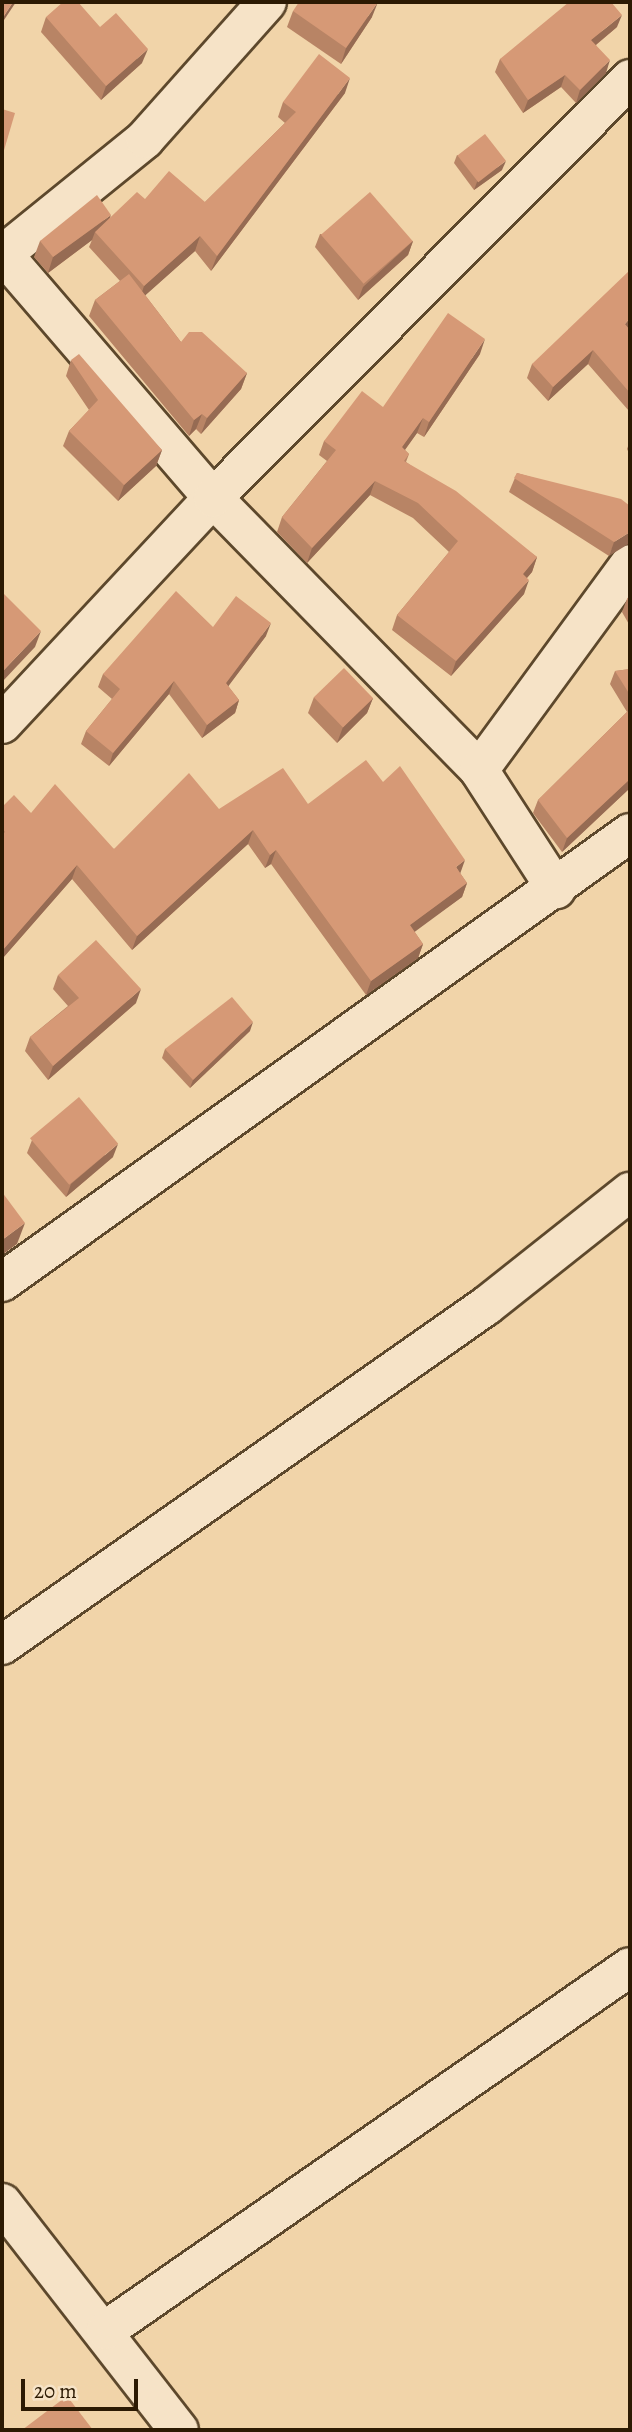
<!DOCTYPE html>
<style>
body{margin:0}
#map{position:relative;width:632px;height:2432px;overflow:hidden;background:#f1d4a9;font-family:Alegreya,serif}
div>[style]{position:absolute}
.roads{filter:drop-shadow(2px 0 #5d482c) drop-shadow(-2px 0 #5d482c) drop-shadow(0 2px #5d482c) drop-shadow(0 -2px #5d482c)}
.minor>*{height:38px;margin:-19px;padding:0 19px;transform-origin:19px;border-radius:19px;background:#f6e3c7}
.wall>*{inset:0;background:#b88465}
.shaded-wall>*{inset:0;background:#966b53}
.building>*{inset:0;background:#d69976;transform-origin:0 0}
span{translate:-50% -50%;white-space:nowrap;text-align:center;line-height:1.15;-webkit-text-stroke:5px #f6e3c7;paint-order:stroke}
.frame{position:absolute;inset:0;border:4px solid #2c1a03;pointer-events:none}
.scale{position:absolute;left:21px;top:2379px;width:117px;height:32px;box-sizing:border-box;border:4px solid #2c1a03;border-top:0;padding-left:9px;font-size:21px;line-height:24px;white-space:nowrap;color:#2c1a03;-webkit-text-stroke:5px #f6e3c7;paint-order:stroke}
</style>
<div id="map">
<div class="roads">
<div class="minor">
<i style="left:2px;top:253px;width:323px;rotate:49.3deg"></i>
<i style="left:213px;top:498px;width:380px;rotate:45.6deg"></i>
<i style="left:479px;top:770px;width:142px;rotate:57.1deg"></i>
<i style="left:2px;top:255px;width:184px;rotate:-39deg"></i>
<i style="left:145px;top:139px;width:183px;rotate:-48.3deg"></i>
<i style="left:2px;top:724px;width:309px;rotate:-47deg"></i>
<i style="left:213px;top:498px;width:591px;rotate:-45.14deg"></i>
<i style="left:479px;top:770px;width:255px;rotate:-53.8deg"></i>
<i style="left:2px;top:1282px;width:772px;rotate:-35.56deg"></i>
<i style="left:2px;top:1645px;width:591px;rotate:-35.01deg"></i>
<i style="left:486px;top:1306px;width:184px;rotate:-38.4deg"></i>
<i style="left:2px;top:2203px;width:288px;rotate:52.1deg"></i>
<i style="left:106px;top:2330px;width:637px;rotate:-34.71deg"></i>
</div>
</div>
<div class="wall">
<i style="clip-path:polygon(293px 11px,372px 17px,341px 64px,287px 27px)"></i>
<i style="clip-path:polygon(46px 17px,100px 27px,142px 63px,101px 100px,41px 32px)"></i>
<i style="clip-path:polygon(617px 27px,596px 45px,606px 73px,576px 103px,561px 87px,523px 113px,495px 72px,500px 59px)"></i>
<i style="clip-path:polygon(345px 93px,211px 271px,195px 251px,145px 295px,181px 342px,247px 373px,241px 389px,201px 434px,196px 429px,189px 436px,89px 316px,95px 300px,120px 281px,89px 247px,92px 240px,48px 273px,34px 257px,40px 241px,110px 218px,145px 199px,205px 202px,285px 123px,278px 117px,283px 102px)"></i>
<i style="clip-path:polygon(457px 155px,502px 170px,474px 190px,454px 163px)"></i>
<i style="clip-path:polygon(320px 234px,413px 241px,408px 255px,358px 300px,315px 247px)"></i>
<i style="clip-path:polygon(629px 329px,630px 330px,630px 409px,629px 411px,588px 364px,548px 401px,527px 378px,532px 364px)"></i>
<i style="clip-path:polygon(480px 354px,424px 437px,417px 433px,405px 450px,409px 454px,406px 462px,537px 557px,532px 572px,527px 578px,524px 594px,451px 676px,392px 630px,397px 615px,449px 552px,413px 518px,370px 495px,307px 563px,277px 532px,282px 517px,327px 461px,319px 455px,324px 441px)"></i>
<i style="clip-path:polygon(71px 360px,162px 450px,156px 466px,118px 501px,63px 446px,69px 431px,89px 410px,66px 376px)"></i>
<i style="clip-path:polygon(630px 441px,630px 455px,627px 449px)"></i>
<i style="clip-path:polygon(517px 473px,630px 506px,609px 556px,509px 492px)"></i>
<i style="clip-path:polygon(630px 595px,630px 626px,622px 612px,627px 599px)"></i>
<i style="clip-path:polygon(213px 627px,266px 636px,228px 686px,239px 700px,235px 713px,202px 738px,169px 694px,109px 766px,81px 744px,86px 731px,112px 699px,98px 687px,103px 674px)"></i>
<i style="clip-path:polygon(630px 669px,630px 788px,562px 852px,533px 813px,538px 800px,627px 712px,610px 684px,615px 671px)"></i>
<i style="clip-path:polygon(314px 697px,373px 698px,367px 713px,337px 743px,308px 713px)"></i>
<i style="clip-path:polygon(383px 782px,460px 873px,467px 883px,462px 897px,414px 931px,423px 944px,418px 958px,366px 995px,271px 864px,265px 868px,248px 844px,132px 950px,72px 879px,2px 959px,2px 807px,31px 813px,114px 849px,219px 809px,308px 804px)"></i>
<i style="clip-path:polygon(58px 975px,136px 1003px,48px 1080px,25px 1051px,30px 1037px,68px 1006px,53px 989px)"></i>
<i style="clip-path:polygon(250px 1031px,190px 1088px,162px 1058px,165px 1049px)"></i>
<i style="clip-path:polygon(32px 1140px,113px 1157px,66px 1197px,27px 1153px)"></i>
</div>
<div class="shaded-wall">
<i style="clip-path:polygon(13px 2px,16px 2px,2px 23px,2px 19px)"></i>
<i style="clip-path:polygon(378px 2px,372px 17px,341px 64px,346px 48px)"></i>
<i style="clip-path:polygon(622px 15px,617px 27px,586px 53px,591px 40px)"></i>
<i style="clip-path:polygon(148px 49px,142px 63px,101px 100px,106px 86px)"></i>
<i style="clip-path:polygon(610px 60px,606px 73px,576px 103px,580px 90px)"></i>
<i style="clip-path:polygon(565px 75px,561px 87px,523px 113px,528px 100px)"></i>
<i style="clip-path:polygon(350px 78px,345px 93px,211px 271px,217px 256px)"></i>
<i style="clip-path:polygon(506px 161px,502px 170px,474px 190px,477px 182px)"></i>
<i style="clip-path:polygon(111px 215px,105px 231px,95px 232px,92px 240px,48px 273px,53px 257px)"></i>
<i style="clip-path:polygon(200px 236px,195px 251px,139px 301px,144px 286px)"></i>
<i style="clip-path:polygon(413px 241px,408px 255px,358px 300px,363px 287px)"></i>
<i style="clip-path:polygon(630px 318px,630px 327px,620px 338px,625px 324px)"></i>
<i style="clip-path:polygon(485px 339px,480px 354px,424px 437px,429px 422px)"></i>
<i style="clip-path:polygon(593px 350px,588px 364px,548px 401px,553px 387px)"></i>
<i style="clip-path:polygon(247px 373px,241px 389px,201px 434px,207px 418px)"></i>
<i style="clip-path:polygon(202px 414px,196px 429px,189px 436px,194px 420px)"></i>
<i style="clip-path:polygon(423px 418px,417px 433px,396px 462px,402px 447px)"></i>
<i style="clip-path:polygon(162px 450px,156px 466px,118px 501px,124px 485px)"></i>
<i style="clip-path:polygon(375px 481px,370px 495px,307px 563px,312px 548px)"></i>
<i style="clip-path:polygon(630px 532px,630px 543px,609px 556px,614px 542px)"></i>
<i style="clip-path:polygon(537px 557px,532px 572px,517px 589px,523px 574px)"></i>
<i style="clip-path:polygon(529px 580px,524px 594px,451px 676px,456px 661px)"></i>
<i style="clip-path:polygon(271px 623px,266px 636px,221px 696px,226px 683px)"></i>
<i style="clip-path:polygon(41px 631px,35px 647px,2px 682px,2px 672px)"></i>
<i style="clip-path:polygon(174px 681px,169px 694px,109px 766px,113px 753px)"></i>
<i style="clip-path:polygon(373px 698px,367px 713px,337px 743px,343px 727px)"></i>
<i style="clip-path:polygon(239px 700px,235px 713px,202px 738px,207px 725px)"></i>
<i style="clip-path:polygon(630px 779px,630px 788px,562px 852px,567px 838px)"></i>
<i style="clip-path:polygon(253px 830px,248px 844px,132px 950px,137px 936px)"></i>
<i style="clip-path:polygon(276px 850px,271px 864px,265px 868px,270px 855px)"></i>
<i style="clip-path:polygon(465px 860px,460px 874px,456px 867px)"></i>
<i style="clip-path:polygon(77px 865px,72px 879px,2px 959px,2px 951px)"></i>
<i style="clip-path:polygon(467px 883px,462px 897px,405px 939px,410px 925px)"></i>
<i style="clip-path:polygon(423px 944px,418px 958px,366px 995px,371px 981px)"></i>
<i style="clip-path:polygon(141px 989px,136px 1003px,48px 1080px,53px 1066px)"></i>
<i style="clip-path:polygon(253px 1022px,250px 1031px,190px 1088px,193px 1080px)"></i>
<i style="clip-path:polygon(118px 1144px,113px 1157px,66px 1197px,71px 1184px)"></i>
<i style="clip-path:polygon(25px 1223px,17px 1244px,2px 1255px,2px 1240px)"></i>
</div>
<div class="building">
<i style="clip-path:polygon(2px 2px,13px 2px,2px 19px)"></i>
<i style="clip-path:polygon(63px 2px,78px 2px,100px 27px,116px 13px,148px 49px,106px 86px,46px 17px)"></i>
<i style="clip-path:polygon(299px 2px,378px 2px,346px 48px,293px 11px)"></i>
<i style="clip-path:polygon(569px 2px,611px 2px,622px 15px,591px 40px,610px 60px,580px 90px,565px 75px,528px 100px,500px 59px)"></i>
<i style="clip-path:polygon(319px 54px,350px 78px,217px 256px,200px 236px,144px 286px,95px 232px,137px 192px,145px 199px,169px 171px,205px 202px,296px 112px,283px 102px)"></i>
<i style="clip-path:polygon(2px 109px,15px 113px,2px 157px)"></i>
<i style="left:485px;top:134px;width:34px;height:35px;rotate:52deg"></i>
<i style="left:370px;top:192px;width:65px;height:65px;rotate:49deg"></i>
<i style="clip-path:polygon(97px 195px,111px 215px,53px 257px,40px 241px)"></i>
<i style="clip-path:polygon(630px 270px,630px 318px,625px 324px,630px 330px,630px 393px,593px 350px,553px 387px,532px 364px)"></i>
<i style="clip-path:polygon(129px 274px,181px 342px,189px 332px,202px 332px,247px 373px,207px 418px,202px 414px,194px 420px,95px 300px)"></i>
<i style="clip-path:polygon(448px 313px,485px 339px,429px 422px,423px 418px,402px 447px,409px 454px,404px 461px,456px 491px,537px 557px,523px 574px,529px 580px,456px 661px,397px 615px,458px 541px,418px 503px,375px 481px,312px 548px,282px 517px,336px 450px,324px 441px,362px 391px,383px 407px)"></i>
<i style="clip-path:polygon(79px 354px,162px 450px,124px 485px,69px 431px,98px 400px,71px 360px)"></i>
<i style="clip-path:polygon(517px 473px,621px 499px,630px 506px,630px 532px,614px 542px,514px 478px)"></i>
<i style="clip-path:polygon(176px 591px,213px 627px,236px 596px,271px 623px,226px 683px,239px 700px,207px 725px,174px 681px,113px 753px,86px 731px,120px 689px,103px 674px)"></i>
<i style="clip-path:polygon(3px 593px,41px 631px,2px 672px,2px 595px)"></i>
<i style="clip-path:polygon(630px 595px,630px 604px,627px 599px)"></i>
<i style="left:344px;top:668px;width:42px;height:42px;rotate:46deg"></i>
<i style="clip-path:polygon(630px 669px,630px 695px,615px 671px)"></i>
<i style="clip-path:polygon(630px 709px,630px 779px,567px 838px,538px 800px)"></i>
<i style="clip-path:polygon(366px 760px,383px 782px,400px 766px,465px 860px,456px 867px,467px 883px,410px 925px,423px 944px,371px 981px,276px 850px,270px 855px,253px 830px,137px 936px,77px 865px,2px 951px,2px 835px,5px 832px,2px 827px,2px 807px,14px 795px,31px 813px,55px 784px,114px 849px,189px 773px,219px 809px,283px 768px,308px 804px)"></i>
<i style="clip-path:polygon(96px 940px,141px 989px,53px 1066px,30px 1037px,79px 998px,58px 975px)"></i>
<i style="clip-path:polygon(232px 997px,253px 1022px,193px 1080px,165px 1049px)"></i>
<i style="left:79px;top:1097px;width:61px;height:64px;rotate:50deg"></i>
<i style="clip-path:polygon(2px 1192px,25px 1223px,2px 1240px)"></i>
<i style="clip-path:polygon(67px 2396px,93px 2430px,22px 2430px)"></i>
</div>
<div class="frame"></div>
<div class="scale">20 m</div>
</div>
